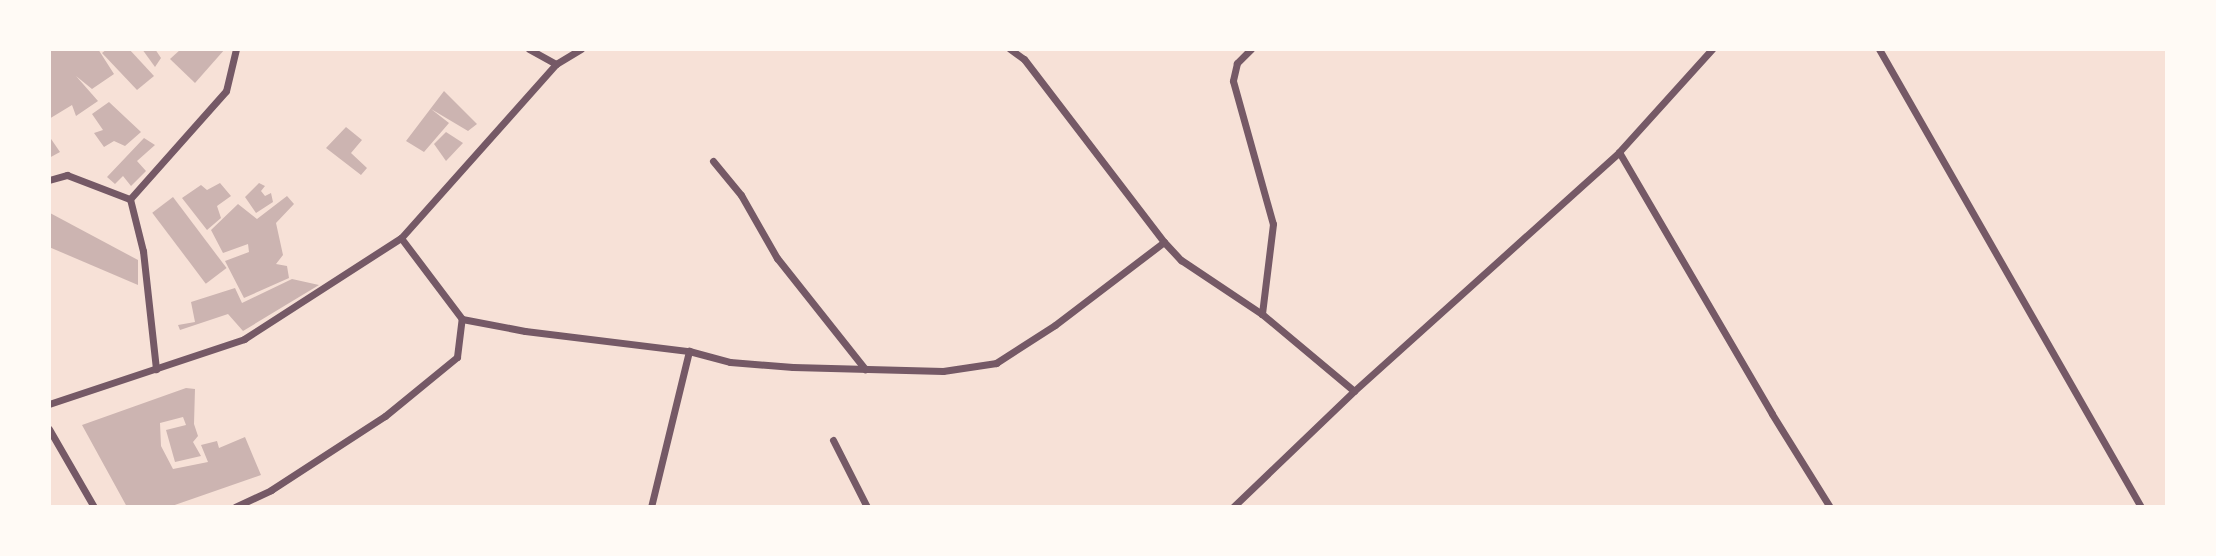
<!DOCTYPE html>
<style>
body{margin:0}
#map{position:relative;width:2216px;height:556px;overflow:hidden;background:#f7e1d7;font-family:"Playfair Display",serif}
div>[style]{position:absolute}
.building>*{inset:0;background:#ccb4b1;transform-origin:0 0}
.minor>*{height:7px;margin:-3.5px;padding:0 3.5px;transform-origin:3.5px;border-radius:3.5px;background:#755966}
span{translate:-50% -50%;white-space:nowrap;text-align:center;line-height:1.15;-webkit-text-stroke:7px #fffaf5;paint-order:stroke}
.frame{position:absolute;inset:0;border:51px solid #fffaf5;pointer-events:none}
</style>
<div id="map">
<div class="building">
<i style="clip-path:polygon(49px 49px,98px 49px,114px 74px,92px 89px,76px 76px,98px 101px,76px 116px,72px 105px,49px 119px)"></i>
<i style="clip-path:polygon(107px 49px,129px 49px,154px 76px,137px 90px,102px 53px)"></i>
<i style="clip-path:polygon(142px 49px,155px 49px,161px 58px,155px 67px)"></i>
<i style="clip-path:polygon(181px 49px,225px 49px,195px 83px,170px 59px)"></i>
<i style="clip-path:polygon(444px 91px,477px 124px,468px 131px,431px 109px,449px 123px,424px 152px,406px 141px)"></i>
<i style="clip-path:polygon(109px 102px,141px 132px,125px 146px,114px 141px,104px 147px,94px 133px,103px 130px,92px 114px)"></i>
<i style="clip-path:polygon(346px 127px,362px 140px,351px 153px,367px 168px,361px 175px,326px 148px)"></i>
<i style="clip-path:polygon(446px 132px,463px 143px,446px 161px,434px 144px)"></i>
<i style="clip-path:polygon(49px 136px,60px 152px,49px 158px)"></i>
<i style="clip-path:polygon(144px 138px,155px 145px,137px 161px,146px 171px,131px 186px,123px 176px,115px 184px,107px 177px)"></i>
<i style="clip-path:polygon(220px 183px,231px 196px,217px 206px,221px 218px,207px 230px,182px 198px,201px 185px,207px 190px)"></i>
<i style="clip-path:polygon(259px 183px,265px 186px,261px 191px,265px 196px,271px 193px,273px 202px,256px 213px,245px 197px)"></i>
<i style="clip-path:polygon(287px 196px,294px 204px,276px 223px,283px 255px,276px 264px,287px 266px,289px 278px,244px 298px,225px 261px,249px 252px,248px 244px,223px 253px,211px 230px,238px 204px,257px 219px)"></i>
<i style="left:173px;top:197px;width:89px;height:26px;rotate:53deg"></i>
<i style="clip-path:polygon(50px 213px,138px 260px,138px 285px,49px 247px)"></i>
<i style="clip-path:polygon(292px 279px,319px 285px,243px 331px,228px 314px,180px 330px,178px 325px,195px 322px,191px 302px,235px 288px,242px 303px)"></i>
<i style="clip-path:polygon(186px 388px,195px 389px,194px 424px,198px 436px,193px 442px,201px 456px,175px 462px,166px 430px,186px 425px,183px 417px,160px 423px,161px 446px,173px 469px,208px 462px,201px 445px,217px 441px,219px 448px,245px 437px,261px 475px,169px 507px,127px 507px,82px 425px)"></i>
</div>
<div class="minor">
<i style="left:1010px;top:49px;width:17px;rotate:36deg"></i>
<i style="left:1024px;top:59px;width:230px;rotate:52.6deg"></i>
<i style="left:1164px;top:242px;width:25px;rotate:47deg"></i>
<i style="left:1181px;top:260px;width:97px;rotate:33.7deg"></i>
<i style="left:1262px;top:314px;width:120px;rotate:39.9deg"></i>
<i style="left:1251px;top:49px;width:20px;rotate:135deg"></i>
<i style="left:1237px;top:63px;width:18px;rotate:103deg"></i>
<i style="left:1233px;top:81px;width:148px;rotate:74.4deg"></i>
<i style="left:1273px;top:224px;width:91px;rotate:97deg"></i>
<i style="left:1879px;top:49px;width:528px;rotate:60.23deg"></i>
<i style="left:556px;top:64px;width:29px;rotate:-31deg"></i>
<i style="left:1619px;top:152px;width:303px;rotate:59.7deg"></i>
<i style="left:1772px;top:414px;width:110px;rotate:58.1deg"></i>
<i style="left:713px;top:161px;width:44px;rotate:50.5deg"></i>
<i style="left:741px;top:195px;width:73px;rotate:60.3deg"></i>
<i style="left:777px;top:258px;width:142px;rotate:51.6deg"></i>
<i style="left:49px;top:180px;width:19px;rotate:-16deg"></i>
<i style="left:67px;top:175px;width:67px;rotate:20.9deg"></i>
<i style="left:130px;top:199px;width:54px;rotate:76deg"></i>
<i style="left:143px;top:251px;width:119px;rotate:83.7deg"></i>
<i style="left:130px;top:199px;width:144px;rotate:-48.4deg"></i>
<i style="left:226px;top:91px;width:43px;rotate:-76.6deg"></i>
<i style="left:401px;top:238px;width:101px;rotate:53deg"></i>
<i style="left:462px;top:319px;width:64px;rotate:10.8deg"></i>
<i style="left:525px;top:331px;width:165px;rotate:7deg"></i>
<i style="left:689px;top:351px;width:42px;rotate:15deg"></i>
<i style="left:730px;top:362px;width:63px;rotate:4.5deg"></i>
<i style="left:793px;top:367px;width:150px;rotate:1.5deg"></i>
<i style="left:943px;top:371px;width:54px;rotate:-8.6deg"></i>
<i style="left:996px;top:363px;width:70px;rotate:-32.8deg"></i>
<i style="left:1055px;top:325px;width:137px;rotate:-37.3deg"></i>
<i style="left:49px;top:404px;width:206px;rotate:-18.4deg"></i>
<i style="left:244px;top:339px;width:187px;rotate:-32.8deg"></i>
<i style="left:401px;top:238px;width:233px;rotate:-48.3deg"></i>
<i style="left:556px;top:64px;width:31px;rotate:-151deg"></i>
<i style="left:49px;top:429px;width:90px;rotate:60deg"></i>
<i style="left:833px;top:440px;width:75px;rotate:63.1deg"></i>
<i style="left:235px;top:507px;width:40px;rotate:-25deg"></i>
<i style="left:271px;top:490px;width:136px;rotate:-33deg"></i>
<i style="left:385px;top:416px;width:93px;rotate:-39.3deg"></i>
<i style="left:457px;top:357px;width:38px;rotate:-83deg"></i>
<i style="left:651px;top:507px;width:161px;rotate:-76.3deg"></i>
<i style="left:1233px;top:507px;width:168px;rotate:-43.8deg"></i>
<i style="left:1354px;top:391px;width:357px;rotate:-42deg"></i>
<i style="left:1619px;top:152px;width:139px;rotate:-47.9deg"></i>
</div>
<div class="frame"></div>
</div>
